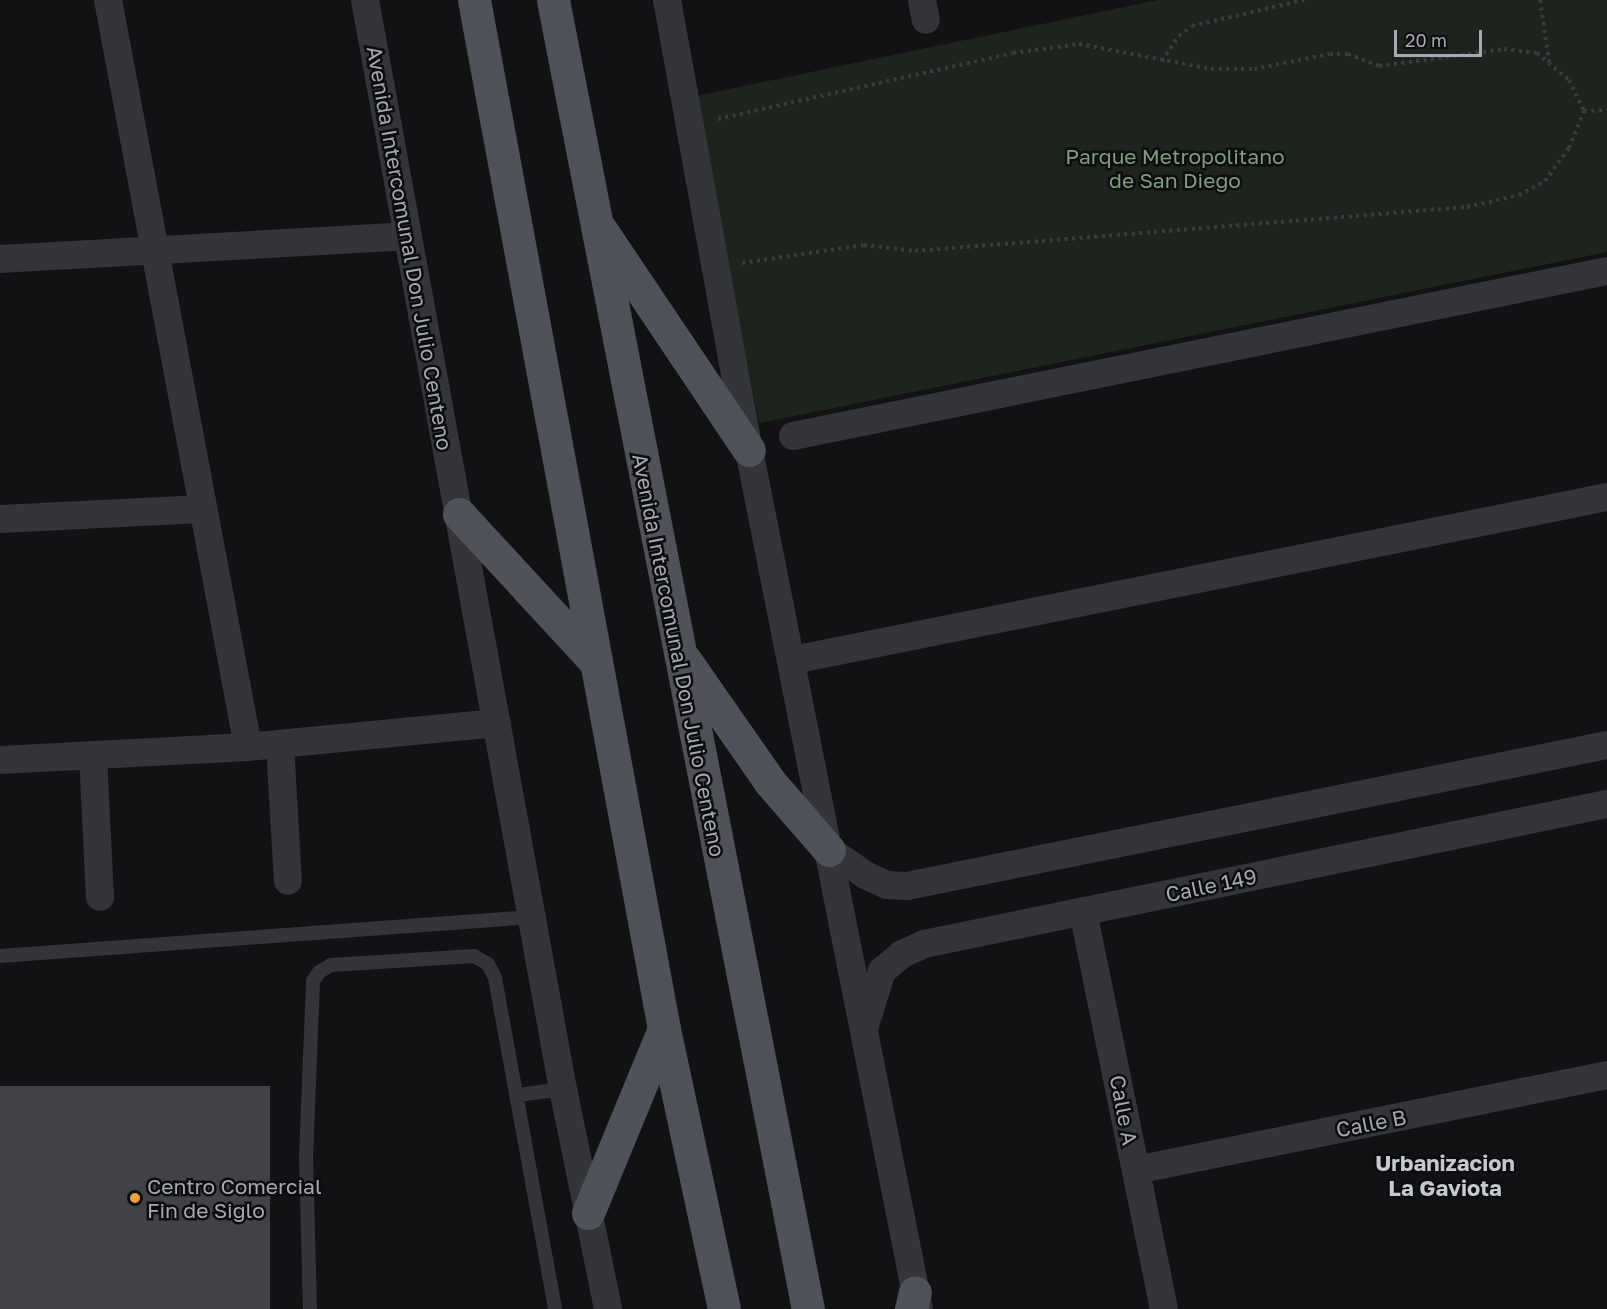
<!DOCTYPE html>
<style>
body{margin:0}
#map{position:relative;width:1607px;height:1309px;overflow:hidden;background:#121214;font-family:"Golos Text",sans-serif}
div>[style]{position:absolute}
.green>*{inset:0;background:#1d241d}
.building>*{inset:0;background:#414247;transform-origin:0 0}
.path>*{height:4px;margin-top:-2px;transform-origin:0;background:repeating-linear-gradient(90deg,#393c40 0 3px,transparent 0 7.5px)}
.service>*{height:14px;margin:-7px;padding:0 7px;transform-origin:7px;border-radius:7px;background:#333539}
.minor>*{height:28px;margin:-14px;padding:0 14px;transform-origin:14px;border-radius:14px;background:#333539}
.primary>*{height:33px;margin:-16.5px;padding:0 16.5px;transform-origin:16.5px;border-radius:16.5px;background:#4f5258}
.dots>*{width:16px;height:16px;translate:-50% -50%;box-sizing:border-box;border:3px solid #0d0d0f;border-radius:50%}
span{translate:-50% -50%;white-space:nowrap;text-align:center;line-height:1.15;-webkit-text-stroke:5px #0d0d0f;paint-order:stroke}
.park-label{font-size:21px;color:#7b9f7b}
.street-label{font-size:21px;color:#a4aab4}
.poi-label{font-size:21px;color:#a4aab4}
.left{translate:0 -50%;text-align:left}
.neighbourhood-label{font-size:22px;color:#c5c9d0;font-weight:700}
.scale{position:absolute;left:1394px;top:30px;width:88px;height:27px;box-sizing:border-box;border:3px solid #a4aab4;border-top:0;padding-left:8px;font-size:18px;line-height:21px;white-space:nowrap;color:#a4aab4;-webkit-text-stroke:4px #0d0d0f;paint-order:stroke}
</style>
<div id="map">
<div class="green">
<i style="clip-path:polygon(1158px 0,1607px 0,1607px 252px,759px 423px,696px 96px)"></i>
</div>
<div class="building">
<i style="left:0;top:1086px;width:270px;height:223px"></i>
</div>
<div class="path">
<i style="left:1540px;top:0;width:63px;rotate:81.7deg"></i>
<i style="left:1162px;top:61px;width:30px;rotate:-56deg"></i>
<i style="left:1179px;top:36px;width:16px;rotate:-38deg"></i>
<i style="left:1192px;top:26px;width:115px;rotate:-13.1deg"></i>
<i style="left:718px;top:119px;width:302px;rotate:-12.6deg"></i>
<i style="left:1013px;top:53px;width:67px;rotate:-7.8deg"></i>
<i style="left:1079px;top:44px;width:134px;rotate:10.7deg"></i>
<i style="left:1211px;top:69px;width:43px"></i>
<i style="left:1254px;top:69px;width:77px;rotate:-11.2deg"></i>
<i style="left:1330px;top:54px;width:18px"></i>
<i style="left:1348px;top:54px;width:33px;rotate:21deg"></i>
<i style="left:1379px;top:66px;width:126px;rotate:-7.7deg"></i>
<i style="left:1504px;top:49px;width:33px;rotate:7deg"></i>
<i style="left:1537px;top:53px;width:42px;rotate:40.2deg"></i>
<i style="left:1569px;top:80px;width:34px;rotate:64deg"></i>
<i style="left:742px;top:263px;width:123px;rotate:-8.4deg"></i>
<i style="left:864px;top:245px;width:51px;rotate:6.7deg"></i>
<i style="left:915px;top:251px;width:554px;rotate:-4.56deg"></i>
<i style="left:1467px;top:207px;width:53px;rotate:-13deg"></i>
<i style="left:1519px;top:195px;width:30px;rotate:-28deg"></i>
<i style="left:1545px;top:181px;width:41px;rotate:-54deg"></i>
<i style="left:1569px;top:148px;width:40px;rotate:-68deg"></i>
<i style="left:1584px;top:111px;width:23px;rotate:-2deg"></i>
</div>
<div class="service">
<i style="left:0;top:956px;width:533px;rotate:-4.19deg"></i>
<i style="left:518px;top:1095px;width:45px;rotate:-7.6deg"></i>
<i style="left:310px;top:1309px;width:152px;rotate:-91.5deg"></i>
<i style="left:306px;top:1157px;width:176px;rotate:-87.7deg"></i>
<i style="left:313px;top:981px;width:11px;rotate:-56deg"></i>
<i style="left:319px;top:972px;width:14px;rotate:-30deg"></i>
<i style="left:331px;top:965px;width:143px;rotate:-3.6deg"></i>
<i style="left:474px;top:956px;width:16px;rotate:30deg"></i>
<i style="left:488px;top:964px;width:16px;rotate:63deg"></i>
<i style="left:495px;top:978px;width:336px;rotate:79.7deg"></i>
</div>
<div class="minor">
<i style="left:108px;top:0;width:760px;rotate:79.38deg"></i>
<i style="left:365px;top:0;width:1107px;rotate:79.7deg"></i>
<i style="left:563px;top:1089px;width:225px;rotate:78.4deg"></i>
<i style="left:667px;top:0;width:457px;rotate:79.7deg"></i>
<i style="left:749px;top:450px;width:876px;rotate:78.81deg"></i>
<i style="left:922px;top:0;width:20px;rotate:79deg"></i>
<i style="left:0;top:259px;width:407px;rotate:-3.2deg"></i>
<i style="left:793px;top:436px;width:831px;rotate:-11.46deg"></i>
<i style="left:0;top:519px;width:203px;rotate:-2.8deg"></i>
<i style="left:793px;top:660px;width:830px;rotate:-11.32deg"></i>
<i style="left:280px;top:744px;width:137px;rotate:86.7deg"></i>
<i style="left:93px;top:755px;width:142px;rotate:87.2deg"></i>
<i style="left:0;top:760px;width:248px;rotate:-3deg"></i>
<i style="left:248px;top:747px;width:250px;rotate:-5.5deg"></i>
<i style="left:829px;top:850px;width:46px;rotate:34.4deg"></i>
<i style="left:867px;top:876px;width:22px;rotate:24deg"></i>
<i style="left:887px;top:885px;width:20px;rotate:3deg"></i>
<i style="left:907px;top:886px;width:714px;rotate:-11.39deg"></i>
<i style="left:1083px;top:911px;width:406px;rotate:78.5deg"></i>
<i style="left:865px;top:1025px;width:57px;rotate:-72.5deg"></i>
<i style="left:882px;top:971px;width:26px;rotate:-40deg"></i>
<i style="left:902px;top:954px;width:24px;rotate:-24deg"></i>
<i style="left:924px;top:944px;width:697px;rotate:-11.58deg"></i>
<i style="left:1136px;top:1170px;width:480px;rotate:-11.4deg"></i>
</div>
<div class="primary">
<i style="left:474px;top:0;width:1046px;rotate:79.54deg"></i>
<i style="left:664px;top:1029px;width:286px;rotate:77.9deg"></i>
<i style="left:553px;top:0;width:1334px;rotate:78.98deg"></i>
<i style="left:601px;top:230px;width:265px;rotate:56.1deg"></i>
<i style="left:459px;top:514px;width:197px;rotate:47.3deg"></i>
<i style="left:685px;top:660px;width:149px;rotate:55.1deg"></i>
<i style="left:770px;top:782px;width:90px;rotate:49.1deg"></i>
<i style="left:588px;top:1213px;width:199px;rotate:-67.6deg"></i>
<i style="left:911px;top:1309px;width:17px;rotate:-77deg"></i>
</div>
<div class="dots">
<i style="left:135px;top:1198px;background:#eea130"></i>
</div>
<div class="park-label">
<span style="left:1175px;top:168px">Parque Metropolitano<br>de San Diego</span>
</div>
<div class="street-label">
<span style="left:410px;top:248px;rotate:80deg">Avenida Intercomunal Don Julio Centeno</span>
<span style="left:679px;top:655px;rotate:79deg">Avenida Intercomunal Don Julio Centeno</span>
<span style="left:1211px;top:885px;rotate:-12deg">Calle 149</span>
<span style="left:1124px;top:1110px;rotate:79deg">Calle A</span>
<span style="left:1371px;top:1123px;rotate:-11deg">Calle B</span>
</div>
<div class="poi-label">
<span class="left" style="left:147px;top:1198px">Centro Comercial<br>Fin de Siglo</span>
</div>
<div class="neighbourhood-label">
<span style="left:1445px;top:1175px">Urbanizacion<br>La Gaviota</span>
</div>
<div class="scale">20 m</div>
</div>
